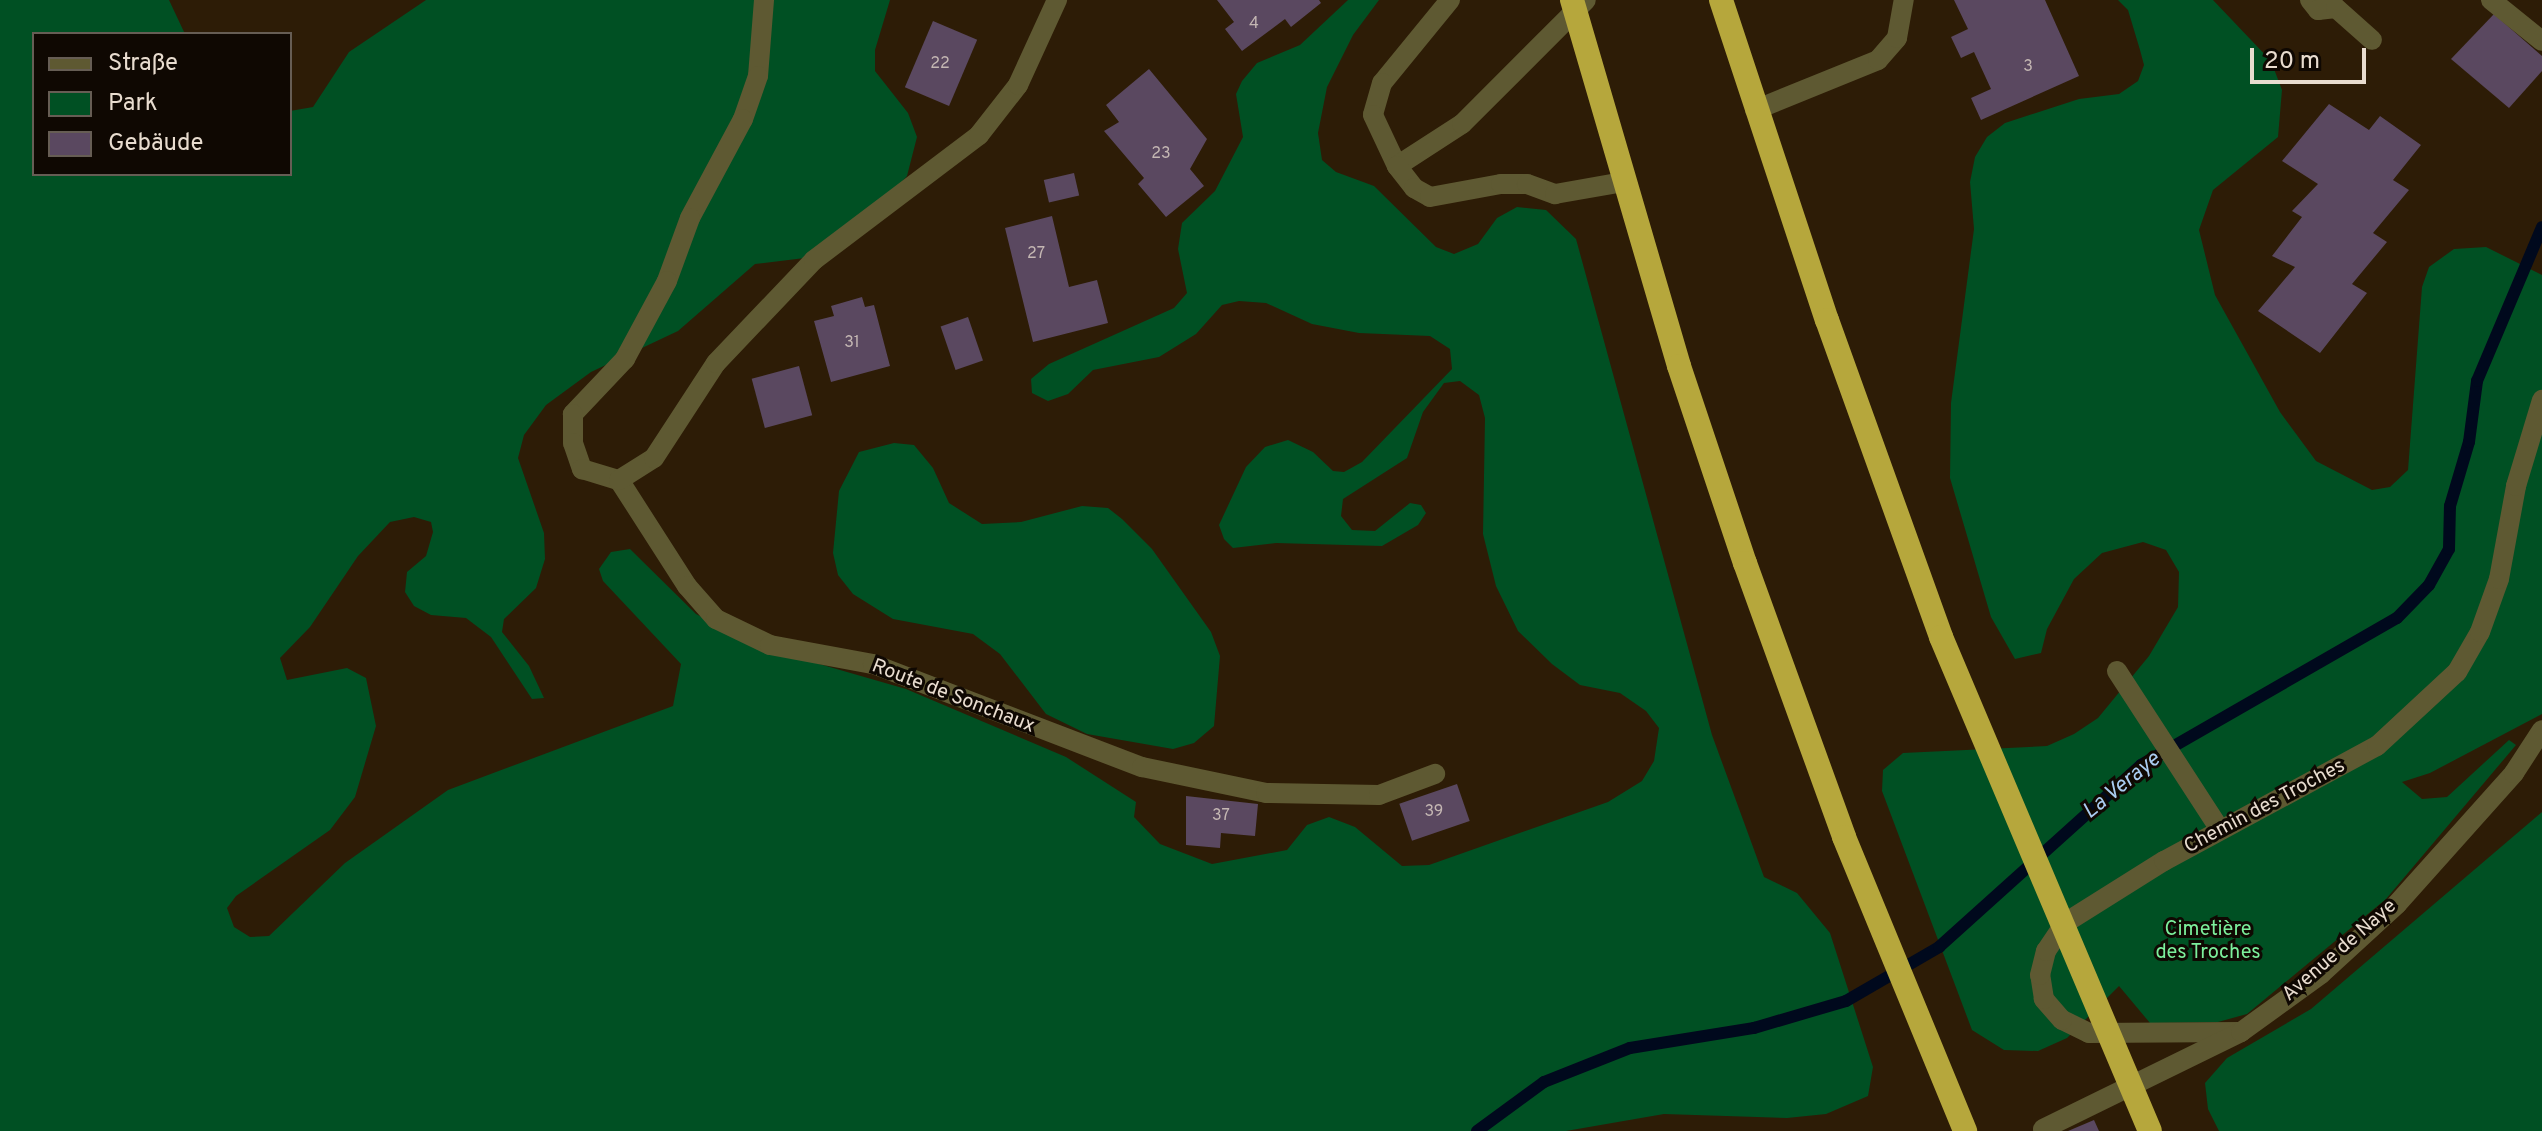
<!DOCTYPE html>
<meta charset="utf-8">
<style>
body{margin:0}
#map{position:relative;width:2542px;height:1131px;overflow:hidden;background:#2d1c06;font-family:Overpass,sans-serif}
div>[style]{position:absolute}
.green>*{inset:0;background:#005023}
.stream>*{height:12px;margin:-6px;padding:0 6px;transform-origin:6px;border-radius:6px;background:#00091d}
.building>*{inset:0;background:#5a4860;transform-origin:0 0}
.minor>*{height:20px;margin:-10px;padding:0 10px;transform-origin:10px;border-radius:10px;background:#5e5932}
.highway>*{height:24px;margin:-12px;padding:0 12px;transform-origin:12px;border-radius:12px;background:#b6a73c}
span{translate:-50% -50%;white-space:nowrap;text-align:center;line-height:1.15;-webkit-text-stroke:6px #0f0802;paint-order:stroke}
.number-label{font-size:16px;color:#c4b7b3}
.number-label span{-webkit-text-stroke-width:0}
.street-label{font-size:20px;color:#e8dccf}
.park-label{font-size:20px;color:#7cf09c}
.water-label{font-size:22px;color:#aaccf0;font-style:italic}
.legend{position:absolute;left:32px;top:32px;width:260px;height:144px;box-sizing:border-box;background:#0f0802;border:2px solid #665d54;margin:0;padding:10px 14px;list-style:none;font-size:24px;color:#e8dccf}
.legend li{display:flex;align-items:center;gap:16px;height:40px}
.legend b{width:40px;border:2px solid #665d54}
.scale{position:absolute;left:2250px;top:48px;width:116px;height:36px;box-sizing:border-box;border:4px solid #e8dccf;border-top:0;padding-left:10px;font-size:24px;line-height:28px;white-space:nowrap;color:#e8dccf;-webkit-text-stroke:6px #0f0802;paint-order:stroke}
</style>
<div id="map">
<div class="green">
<i style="clip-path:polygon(0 0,169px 0,185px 34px,34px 34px,34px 174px,290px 174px,290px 111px,313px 107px,349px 52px,426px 0,890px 0,875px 50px,875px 71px,908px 113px,917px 137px,907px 176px,851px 238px,829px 255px,755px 264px,678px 331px,591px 372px,546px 405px,524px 435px,518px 458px,544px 533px,545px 559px,536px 588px,504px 619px,502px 632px,529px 666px,544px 698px,532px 699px,491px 637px,466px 618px,431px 615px,414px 606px,405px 592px,407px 572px,426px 556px,433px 532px,431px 522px,414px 517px,390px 522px,358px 556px,310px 627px,280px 658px,287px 680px,347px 668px,366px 678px,376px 726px,355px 797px,330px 830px,236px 896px,227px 908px,234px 927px,250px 937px,269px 936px,345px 863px,448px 790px,673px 706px,681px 664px,603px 581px,599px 569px,611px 552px,630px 549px,696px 614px,757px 646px,906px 689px,1066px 757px,1136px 802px,1134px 817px,1160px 844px,1212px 864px,1287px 850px,1307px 825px,1329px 817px,1355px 827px,1402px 866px,1429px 865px,1608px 802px,1642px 781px,1654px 761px,1659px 728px,1646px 711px,1620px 693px,1580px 685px,1552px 664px,1518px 631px,1496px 586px,1483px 534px,1485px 418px,1479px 395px,1460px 381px,1444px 383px,1423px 412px,1407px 458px,1343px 499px,1341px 516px,1352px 530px,1375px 531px,1410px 503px,1421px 505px,1426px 513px,1418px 525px,1382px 546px,1276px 543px,1233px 548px,1224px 539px,1219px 525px,1246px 467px,1265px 447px,1288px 440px,1313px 452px,1333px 471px,1344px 472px,1362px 462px,1452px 369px,1450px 349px,1430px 336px,1359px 333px,1312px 324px,1266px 303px,1239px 301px,1222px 305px,1196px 334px,1159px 357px,1093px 370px,1068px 394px,1048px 401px,1032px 393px,1031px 379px,1049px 364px,1174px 308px,1187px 293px,1178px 249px,1182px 223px,1215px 191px,1243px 137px,1236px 94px,1242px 81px,1257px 63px,1300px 45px,1348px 0,1379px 0,1353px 35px,1327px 87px,1318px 133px,1322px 160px,1336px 172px,1374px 186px,1436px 247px,1454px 254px,1478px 244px,1497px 218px,1517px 207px,1546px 210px,1576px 239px,1712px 735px,1764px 877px,1797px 893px,1830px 933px,1873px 1067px,1868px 1096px,1826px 1114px,1787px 1118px,1664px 1114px,1566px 1131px,0 1131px)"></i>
<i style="clip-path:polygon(2118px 0,2213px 0,2271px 61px,2282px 90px,2278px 137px,2213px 190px,2199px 230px,2215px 295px,2280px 412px,2316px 461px,2372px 490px,2390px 487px,2408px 470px,2422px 287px,2429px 267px,2454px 249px,2486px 247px,2542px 275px,2542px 714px,2430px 773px,2402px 782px,2422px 799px,2447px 797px,2509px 740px,2516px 745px,2386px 899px,2247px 1014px,2218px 1022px,2150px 1023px,2119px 986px,2067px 1038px,2038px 1051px,2004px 1050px,1972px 1030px,1882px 791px,1883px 770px,1903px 753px,2047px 746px,2074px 734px,2098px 718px,2149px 656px,2178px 607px,2179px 572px,2166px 550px,2143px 542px,2102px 553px,2074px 579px,2047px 629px,2041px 653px,2015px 659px,1991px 617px,1950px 478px,1951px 403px,1974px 229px,1970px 182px,1975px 157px,1987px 137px,2005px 123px,2079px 99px,2119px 94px,2138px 81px,2144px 65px,2140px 50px,2128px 10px)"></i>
<i style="clip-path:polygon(894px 443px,914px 445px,933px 468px,949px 503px,982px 524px,1021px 522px,1082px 506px,1108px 508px,1122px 519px,1152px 549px,1211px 632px,1220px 656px,1214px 726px,1194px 743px,1173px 749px,1087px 734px,1046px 714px,1000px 654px,973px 634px,893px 619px,853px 594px,838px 575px,833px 553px,839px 491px,859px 452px)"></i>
<i style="clip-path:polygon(2542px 812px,2542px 1131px,2219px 1131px,2208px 1109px,2205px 1083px,2227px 1058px,2311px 1009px)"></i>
</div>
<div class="stream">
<i style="left:1477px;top:1131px;width:83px;rotate:-36.2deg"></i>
<i style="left:1544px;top:1082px;width:92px;rotate:-21.6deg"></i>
<i style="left:1630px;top:1048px;width:126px;rotate:-9.2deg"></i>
<i style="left:1754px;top:1028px;width:96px;rotate:-16.4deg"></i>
<i style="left:1846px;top:1001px;width:108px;rotate:-30.1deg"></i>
<i style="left:1939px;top:947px;width:272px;rotate:-42deg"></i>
<i style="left:2141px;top:765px;width:295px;rotate:-29.9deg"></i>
<i style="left:2397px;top:618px;width:46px;rotate:-45.9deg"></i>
<i style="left:2429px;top:585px;width:41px;rotate:-60.9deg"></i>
<i style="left:2449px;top:549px;width:43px;rotate:-88.7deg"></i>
<i style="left:2450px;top:506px;width:67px;rotate:-73.5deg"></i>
<i style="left:2469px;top:442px;width:62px;rotate:-82.5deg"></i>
<i style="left:2477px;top:381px;width:167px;rotate:-67.1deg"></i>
</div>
<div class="building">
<i style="clip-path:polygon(1217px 0,1319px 0,1321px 3px,1291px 27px,1285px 19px,1242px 51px,1225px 29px,1234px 22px)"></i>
<i style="clip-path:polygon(1954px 0,2045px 0,2079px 76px,1981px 120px,1971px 98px,1991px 89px,1974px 52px,1961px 58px,1951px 37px,1968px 29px)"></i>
<i style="clip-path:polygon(2494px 14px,2542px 56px,2542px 71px,2509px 108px,2451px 59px)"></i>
<i style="left:933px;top:21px;width:48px;height:72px;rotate:23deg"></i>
<i style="clip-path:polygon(1149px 69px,1207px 139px,1190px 169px,1204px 186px,1166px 217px,1138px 184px,1144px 178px,1104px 131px,1119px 122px,1106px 105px)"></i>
<i style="clip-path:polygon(2329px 104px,2369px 130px,2380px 116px,2421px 145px,2393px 180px,2409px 190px,2373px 233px,2387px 242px,2352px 284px,2367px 293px,2320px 353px,2258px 311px,2295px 267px,2272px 256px,2302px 217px,2292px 211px,2318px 184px,2282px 161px)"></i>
<i style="left:1074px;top:173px;width:23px;height:31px;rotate:77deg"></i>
<i style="clip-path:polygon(1052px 216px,1069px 287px,1097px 280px,1108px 323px,1033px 342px,1005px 228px)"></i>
<i style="clip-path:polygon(862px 297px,865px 307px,874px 305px,890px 366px,831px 382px,814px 321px,834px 316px,831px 306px)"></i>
<i style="left:968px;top:317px;width:46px;height:29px;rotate:71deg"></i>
<i style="left:799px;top:366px;width:51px;height:49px;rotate:75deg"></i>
<i style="left:1457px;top:784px;width:39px;height:61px;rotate:71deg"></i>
<i style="clip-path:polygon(1186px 796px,1258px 804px,1255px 836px,1221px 833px,1220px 848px,1186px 845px)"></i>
<i style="clip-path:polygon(2094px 1120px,2099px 1131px,2068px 1131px)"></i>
</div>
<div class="minor">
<i style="left:764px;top:0;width:76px;rotate:94.5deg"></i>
<i style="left:758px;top:76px;width:46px;rotate:109.2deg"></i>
<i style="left:743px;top:119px;width:112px;rotate:118.2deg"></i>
<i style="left:690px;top:218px;width:67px;rotate:110.1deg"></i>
<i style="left:667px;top:281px;width:89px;rotate:118.3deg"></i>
<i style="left:625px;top:359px;width:76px;rotate:133.4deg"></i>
<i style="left:573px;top:414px;width:29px;rotate:90deg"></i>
<i style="left:573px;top:443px;width:28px;rotate:71deg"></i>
<i style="left:582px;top:469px;width:39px;rotate:17deg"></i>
<i style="left:619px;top:480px;width:126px;rotate:57.3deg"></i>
<i style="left:687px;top:586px;width:44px;rotate:48.7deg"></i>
<i style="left:716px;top:619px;width:60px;rotate:25.7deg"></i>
<i style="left:770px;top:645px;width:105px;rotate:10.5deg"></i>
<i style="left:873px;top:664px;width:288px;rotate:21deg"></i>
<i style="left:1142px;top:767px;width:127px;rotate:11.8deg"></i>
<i style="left:1266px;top:793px;width:113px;rotate:1deg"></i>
<i style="left:1379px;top:795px;width:60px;rotate:-20.6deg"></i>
<i style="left:1450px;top:0;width:107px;rotate:129.3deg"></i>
<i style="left:1382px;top:83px;width:33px;rotate:106deg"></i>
<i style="left:1373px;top:115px;width:56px;rotate:64.8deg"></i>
<i style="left:1397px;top:166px;width:77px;rotate:-32.9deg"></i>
<i style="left:1462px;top:124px;width:175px;rotate:-45deg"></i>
<i style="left:2310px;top:0;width:13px;rotate:51deg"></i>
<i style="left:2318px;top:10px;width:18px;rotate:-6deg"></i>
<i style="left:2336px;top:8px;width:48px;rotate:41.6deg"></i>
<i style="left:2491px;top:0;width:65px;rotate:38.8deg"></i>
<i style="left:1755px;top:110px;width:133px;rotate:-22.1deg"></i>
<i style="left:1878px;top:60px;width:29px;rotate:-49deg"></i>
<i style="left:1897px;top:38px;width:39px;rotate:-80deg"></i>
<i style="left:1397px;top:166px;width:28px;rotate:52deg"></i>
<i style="left:1414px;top:188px;width:18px;rotate:29deg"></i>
<i style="left:1430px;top:197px;width:72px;rotate:-10.4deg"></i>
<i style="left:1501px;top:184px;width:26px"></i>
<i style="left:1527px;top:184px;width:30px;rotate:20deg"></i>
<i style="left:1555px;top:194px;width:70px;rotate:-9.9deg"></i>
<i style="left:619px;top:480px;width:41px;rotate:-32.2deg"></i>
<i style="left:654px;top:458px;width:113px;rotate:-56.9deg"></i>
<i style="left:716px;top:363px;width:142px;rotate:-46.4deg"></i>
<i style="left:814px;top:260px;width:207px;rotate:-37.1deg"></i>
<i style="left:979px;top:135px;width:63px;rotate:-52deg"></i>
<i style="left:1018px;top:85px;width:94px;rotate:-65.4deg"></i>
<i style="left:2117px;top:671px;width:187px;rotate:57deg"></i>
<i style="left:2241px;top:1032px;width:152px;rotate:179.6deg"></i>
<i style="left:2089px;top:1033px;width:30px;rotate:-154deg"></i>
<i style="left:2062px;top:1020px;width:28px;rotate:-131deg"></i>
<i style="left:2044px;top:999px;width:24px;rotate:-99deg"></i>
<i style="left:2040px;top:975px;width:25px;rotate:-76deg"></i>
<i style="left:2046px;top:951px;width:34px;rotate:-56deg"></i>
<i style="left:2065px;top:923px;width:117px;rotate:-32.1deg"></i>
<i style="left:2164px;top:861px;width:242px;rotate:-28.4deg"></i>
<i style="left:2377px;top:746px;width:109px;rotate:-42.8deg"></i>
<i style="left:2457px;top:672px;width:46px;rotate:-60.1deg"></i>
<i style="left:2480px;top:632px;width:56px;rotate:-70.3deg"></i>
<i style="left:2499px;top:579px;width:95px;rotate:-79.6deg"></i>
<i style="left:2516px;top:486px;width:90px;rotate:-73.2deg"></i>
<i style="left:2043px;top:1129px;width:220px;rotate:-26.1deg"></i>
<i style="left:2241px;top:1032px;width:99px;rotate:-35.9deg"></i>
<i style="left:2321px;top:974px;width:103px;rotate:-42.6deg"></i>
<i style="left:2397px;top:904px;width:176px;rotate:-48.2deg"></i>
<i style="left:2514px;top:773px;width:51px;rotate:-56.9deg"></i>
</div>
<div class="highway">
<i style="left:1572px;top:0;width:381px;rotate:73.7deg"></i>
<i style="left:1679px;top:366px;width:208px;rotate:71.5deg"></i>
<i style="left:1745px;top:563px;width:291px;rotate:70.1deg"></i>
<i style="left:1844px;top:837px;width:318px;rotate:67.6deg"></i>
<i style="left:1721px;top:0;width:337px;rotate:71.7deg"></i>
<i style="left:1827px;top:320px;width:337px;rotate:70.2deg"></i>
<i style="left:1941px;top:637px;width:536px;rotate:67.07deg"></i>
</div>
<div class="number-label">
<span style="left:1254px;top:24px">4</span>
<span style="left:940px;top:64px">22</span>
<span style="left:2028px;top:67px">3</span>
<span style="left:1161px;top:154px">23</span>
<span style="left:1036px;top:254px">27</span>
<span style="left:852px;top:343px">31</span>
<span style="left:1434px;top:812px">39</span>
<span style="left:1221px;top:816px">37</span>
</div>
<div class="street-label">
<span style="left:953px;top:697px;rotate:21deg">Route de Sonchaux</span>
<span style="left:2265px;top:807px;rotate:-28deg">Chemin des Troches</span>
<span style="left:2340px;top:951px;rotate:-41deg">Avenue de Naye</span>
</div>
<div class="park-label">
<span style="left:2208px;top:942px">Cimetière<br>des Troches</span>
</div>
<div class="water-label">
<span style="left:2122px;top:786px;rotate:-39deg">La Veraye</span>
</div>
<ul class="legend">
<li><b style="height:10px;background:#5e5932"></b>Straße</li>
<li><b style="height:22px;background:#005023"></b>Park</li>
<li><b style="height:22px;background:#5a4860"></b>Gebäude</li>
</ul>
<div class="scale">20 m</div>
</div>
